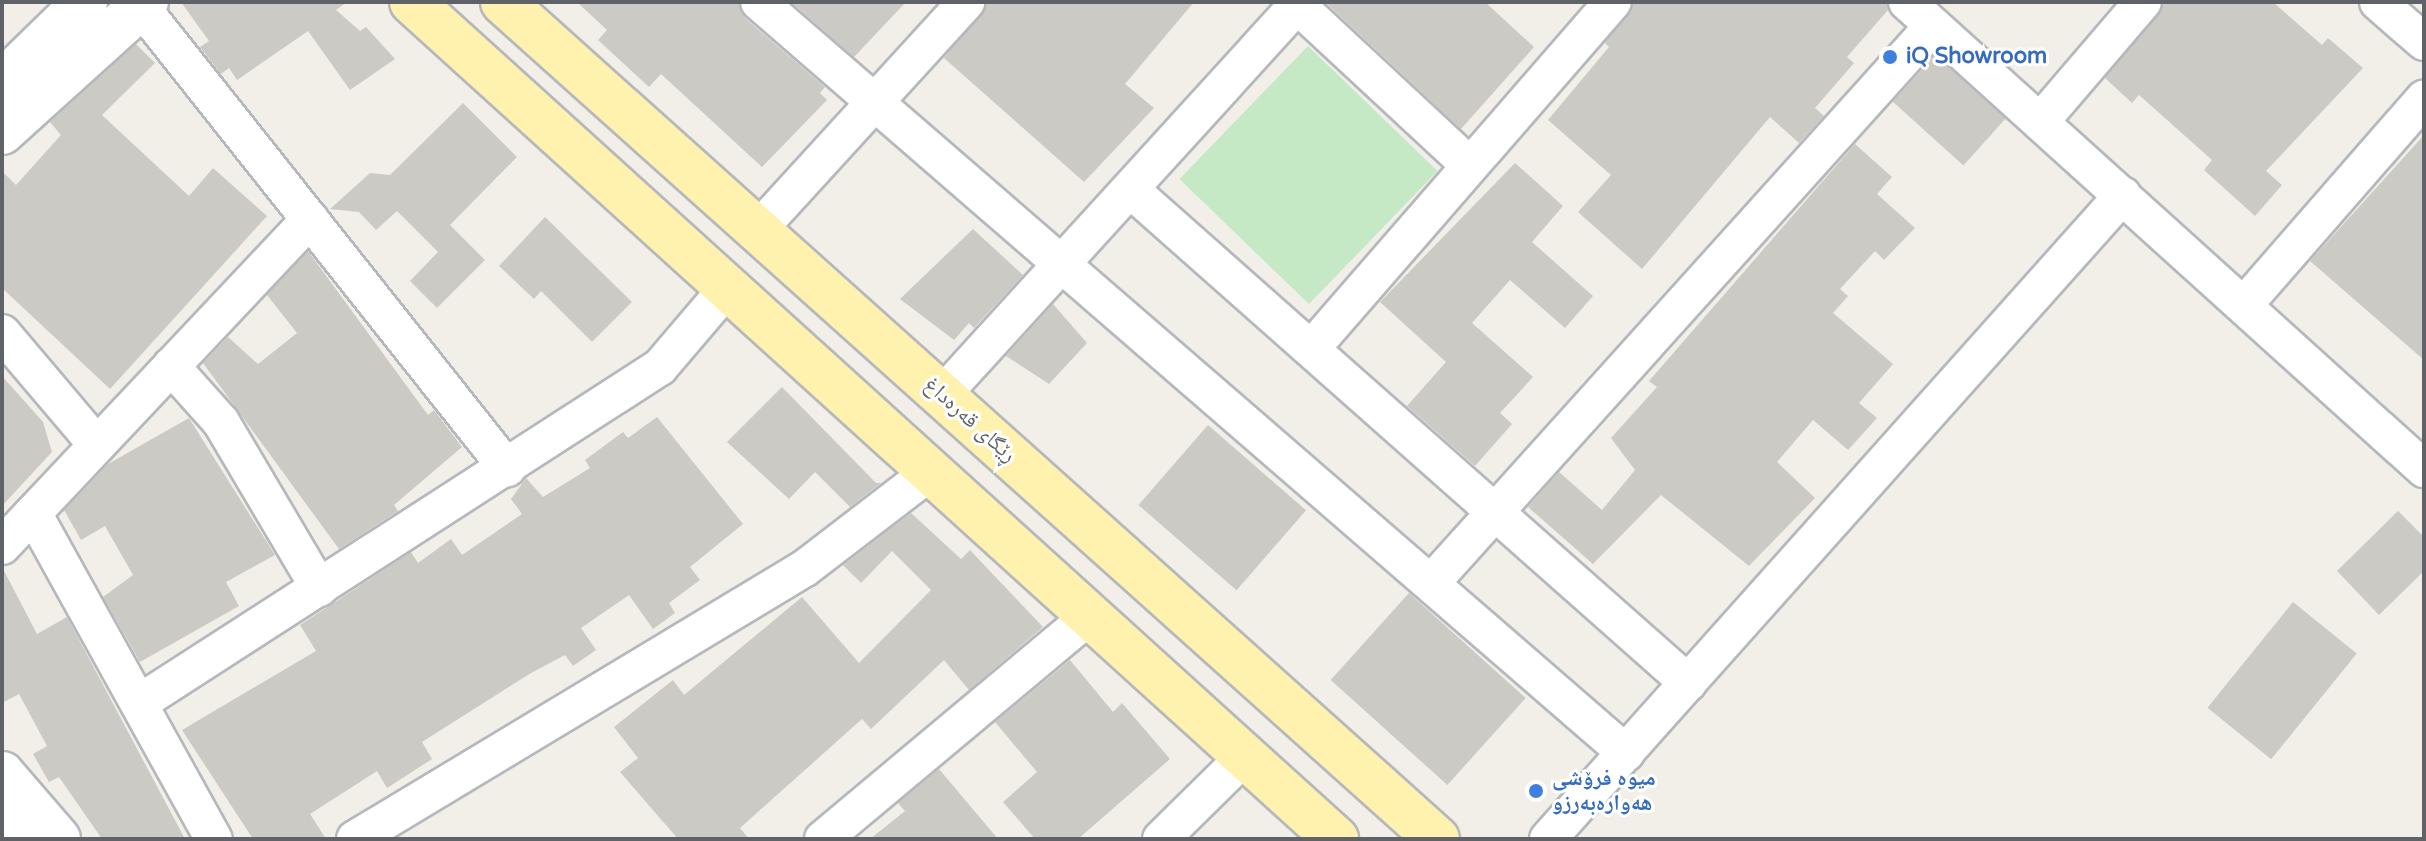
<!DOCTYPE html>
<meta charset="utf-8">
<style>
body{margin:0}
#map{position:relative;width:2426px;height:841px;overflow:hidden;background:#f1efe8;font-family:"Varela Round","Noto Naskh Arabic",sans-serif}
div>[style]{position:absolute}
.green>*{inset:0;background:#c5e8c5;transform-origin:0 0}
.building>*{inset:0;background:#cccac5;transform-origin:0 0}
.roads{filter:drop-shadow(2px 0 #b5b8bc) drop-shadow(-2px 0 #b5b8bc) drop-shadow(0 2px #b5b8bc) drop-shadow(0 -2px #b5b8bc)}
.street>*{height:36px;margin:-18px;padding:0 18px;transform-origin:18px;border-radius:18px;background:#fff}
.secondary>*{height:44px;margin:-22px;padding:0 22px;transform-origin:22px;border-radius:22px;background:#fff}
.primary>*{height:44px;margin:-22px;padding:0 22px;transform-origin:22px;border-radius:22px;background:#fff2af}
.dots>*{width:22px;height:22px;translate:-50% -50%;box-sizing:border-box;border:4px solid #fff;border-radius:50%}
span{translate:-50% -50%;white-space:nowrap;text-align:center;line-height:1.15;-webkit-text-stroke:6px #fff;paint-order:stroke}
.shop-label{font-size:22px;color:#366cbe;font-weight:700}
.left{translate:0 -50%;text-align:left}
.street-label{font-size:22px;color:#5f6368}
.frame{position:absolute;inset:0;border:4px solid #5f6368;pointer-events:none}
</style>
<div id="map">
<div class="green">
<i style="left:1308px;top:46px;width:180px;height:185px;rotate:44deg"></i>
</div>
<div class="building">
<i style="clip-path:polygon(181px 2px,347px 2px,336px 10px,360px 31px,366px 27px,395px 59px,350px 90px,308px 31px,237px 80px,229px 68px,221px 74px,200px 47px,209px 41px)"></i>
<i style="clip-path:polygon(577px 2px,739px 2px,745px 18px,825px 87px,820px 93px,827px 100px,762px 167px,661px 74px,649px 87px,598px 40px,607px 30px)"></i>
<i style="clip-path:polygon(791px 2px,906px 2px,854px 57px)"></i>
<i style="clip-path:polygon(986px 2px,1194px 2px,1125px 84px,1154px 108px,1084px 182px,944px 58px)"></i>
<i style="clip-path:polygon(1325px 2px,1485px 2px,1534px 47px,1461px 129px)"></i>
<i style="clip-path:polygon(1634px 2px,1887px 2px,1888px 10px,1847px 57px,1854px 63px,1815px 108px,1824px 116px,1799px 143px,1770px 117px,1642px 269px,1578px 212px,1611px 175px,1548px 120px,1609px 47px,1605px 43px)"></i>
<i style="clip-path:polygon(2164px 2px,2273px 2px,2322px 45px,2328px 38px,2363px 68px,2266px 171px,2282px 185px,2255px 216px,2204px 170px,2212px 160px,2139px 95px,2132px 103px,2105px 78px)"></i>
<i style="clip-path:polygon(136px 44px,155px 63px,102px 115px,189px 196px,213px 168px,267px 216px,110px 389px,2px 288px,2px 171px,16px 185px,61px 135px,50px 122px)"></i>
<i style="left:1935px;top:55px;width:95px;height:63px;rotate:42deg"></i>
<i style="clip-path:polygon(463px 103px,517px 157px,450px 225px,485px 260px,437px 308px,410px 281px,438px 252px,397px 211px,376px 230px,359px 212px,330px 209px,370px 173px,390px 175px)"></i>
<i style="clip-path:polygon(2424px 135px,2424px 360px,2310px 261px)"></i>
<i style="clip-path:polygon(1855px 144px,1892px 177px,1877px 194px,1915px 228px,1884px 260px,1875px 251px,1840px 289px,1848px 296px,1833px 313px,1893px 364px,1859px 403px,1877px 418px,1848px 450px,1813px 420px,1777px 462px,1815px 498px,1749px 566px,1661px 495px,1593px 564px,1528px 507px,1559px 472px,1602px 510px,1635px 470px,1611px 438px,1657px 387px,1649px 381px)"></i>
<i style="clip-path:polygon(1515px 163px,1563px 206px,1532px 242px,1593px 296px,1565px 328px,1510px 280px,1472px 323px,1533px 377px,1500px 413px,1512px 424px,1475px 466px,1407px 406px,1446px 362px,1380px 302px)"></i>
<i style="clip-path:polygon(545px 217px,632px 302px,592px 342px,541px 291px,534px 299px,499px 266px)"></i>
<i style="clip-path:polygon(973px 229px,1023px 275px,974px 328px,969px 323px,954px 340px,900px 299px)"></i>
<i style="clip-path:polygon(308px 251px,428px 415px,434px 410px,462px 447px,394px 505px,398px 511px,339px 549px,203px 363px,228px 337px,258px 364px,297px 333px,267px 295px)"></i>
<i style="clip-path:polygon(1053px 304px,1087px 343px,1049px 384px,1006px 356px)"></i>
<i style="clip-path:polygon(2px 376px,43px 422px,52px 452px,2px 506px)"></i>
<i style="clip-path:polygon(782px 387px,876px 483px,881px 483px,850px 507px,815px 472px,789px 499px,727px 442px)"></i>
<i style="clip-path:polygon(657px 417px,743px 524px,690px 567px,700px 580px,669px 603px,675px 613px,653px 629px,629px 595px,581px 628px,596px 650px,573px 666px,565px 655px,531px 673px,422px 742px,432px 759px,387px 788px,377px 771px,310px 814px,326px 839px,253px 839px,182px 730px,316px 651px,300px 625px,364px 583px,411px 552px,418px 563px,451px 539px,462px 555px,522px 514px,511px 499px,526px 478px,543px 497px,590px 468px,585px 460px,623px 432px,628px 438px)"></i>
<i style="clip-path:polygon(189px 418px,275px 555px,226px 582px,239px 606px,140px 662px,103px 597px,133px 575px,105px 526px,81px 540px,64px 510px,108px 464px)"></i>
<i style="left:1208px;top:425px;width:130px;height:106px;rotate:41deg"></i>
<i style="clip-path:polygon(2398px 511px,2424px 537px,2424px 571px,2379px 615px,2337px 571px)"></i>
<i style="clip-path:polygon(911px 513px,961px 559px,970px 550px,1043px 627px,969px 690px,944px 660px,871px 729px,862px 719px,740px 828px,749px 839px,678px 839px,620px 772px,638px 758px,614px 727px,673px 680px,684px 695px,802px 597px,859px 663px,931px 590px,892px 551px,861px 583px,843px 565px)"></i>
<i style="clip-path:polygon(2px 567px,37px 634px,67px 617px,185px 839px,102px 839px,59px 777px,49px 782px,33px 754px,47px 746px,19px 694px,2px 703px)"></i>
<i style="left:1409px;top:593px;width:157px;height:117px;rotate:42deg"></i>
<i style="left:2293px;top:602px;width:82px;height:136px;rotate:39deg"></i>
<i style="clip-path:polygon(1070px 660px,1113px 712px,1122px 703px,1170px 759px,1078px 839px,1035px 839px,1003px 802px,1037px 772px,995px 722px)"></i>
<i style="clip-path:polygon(939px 769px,998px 839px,870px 839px,905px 811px,898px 803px)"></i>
</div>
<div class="roads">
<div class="street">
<i style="left:759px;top:2px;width:1147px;rotate:40.9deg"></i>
<i style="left:1907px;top:2px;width:697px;rotate:42.09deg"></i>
<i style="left:2378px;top:2px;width:61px;rotate:41deg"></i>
<i style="left:1297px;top:5px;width:232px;rotate:42.9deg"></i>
<i style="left:141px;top:7px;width:589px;rotate:51.55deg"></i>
<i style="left:2040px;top:122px;width:158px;rotate:-49.4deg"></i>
<i style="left:1131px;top:190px;width:744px;rotate:41.51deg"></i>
<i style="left:758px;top:230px;width:309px;rotate:-47.6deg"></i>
<i style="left:2244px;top:305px;width:274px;rotate:-48.9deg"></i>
<i style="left:2px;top:333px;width:147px;rotate:49.7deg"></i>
<i style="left:1311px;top:349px;width:460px;rotate:-49deg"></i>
<i style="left:171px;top:366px;width:75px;rotate:48.2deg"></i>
<i style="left:221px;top:422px;width:193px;rotate:59.4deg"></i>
<i style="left:942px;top:395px;width:532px;rotate:-47.67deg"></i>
<i style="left:33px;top:513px;width:373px;rotate:61deg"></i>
<i style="left:2px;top:546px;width:449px;rotate:-46.7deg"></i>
<i style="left:1432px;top:582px;width:748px;rotate:-47.98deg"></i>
<i style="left:139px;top:703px;width:620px;rotate:-32.82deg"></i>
<i style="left:660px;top:367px;width:106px;rotate:-49.6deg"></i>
<i style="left:355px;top:839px;width:525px;rotate:-31.06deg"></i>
<i style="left:805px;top:568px;width:158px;rotate:-37.5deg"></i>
<i style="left:823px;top:839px;width:344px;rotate:-39.9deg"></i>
<i style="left:1161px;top:839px;width:114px;rotate:-44.6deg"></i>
<i style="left:1548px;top:839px;width:863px;rotate:-48.24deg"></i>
</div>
<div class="secondary">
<i style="left:2px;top:83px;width:116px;rotate:-44.3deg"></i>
<i style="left:2px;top:132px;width:194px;rotate:-42.1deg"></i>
<i style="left:2px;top:774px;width:86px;rotate:49.3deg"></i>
<i style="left:2px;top:823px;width:21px;rotate:49deg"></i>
</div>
<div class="primary">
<i style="left:412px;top:2px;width:1247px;rotate:42.17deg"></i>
<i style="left:503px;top:2px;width:1254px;rotate:41.86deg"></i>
</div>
</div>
<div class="dots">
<i style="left:1890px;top:57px;background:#3f7fe0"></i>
<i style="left:1536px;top:791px;background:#3f7fe0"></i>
</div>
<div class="shop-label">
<span class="left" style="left:1906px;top:57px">iQ Showroom</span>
<span class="left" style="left:1552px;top:791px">میوە فرۆشی<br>هەوارەبەرزو</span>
</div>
<div class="street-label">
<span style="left:970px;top:420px;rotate:42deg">ڕێگای قەرەداغ</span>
</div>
<div class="frame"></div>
</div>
